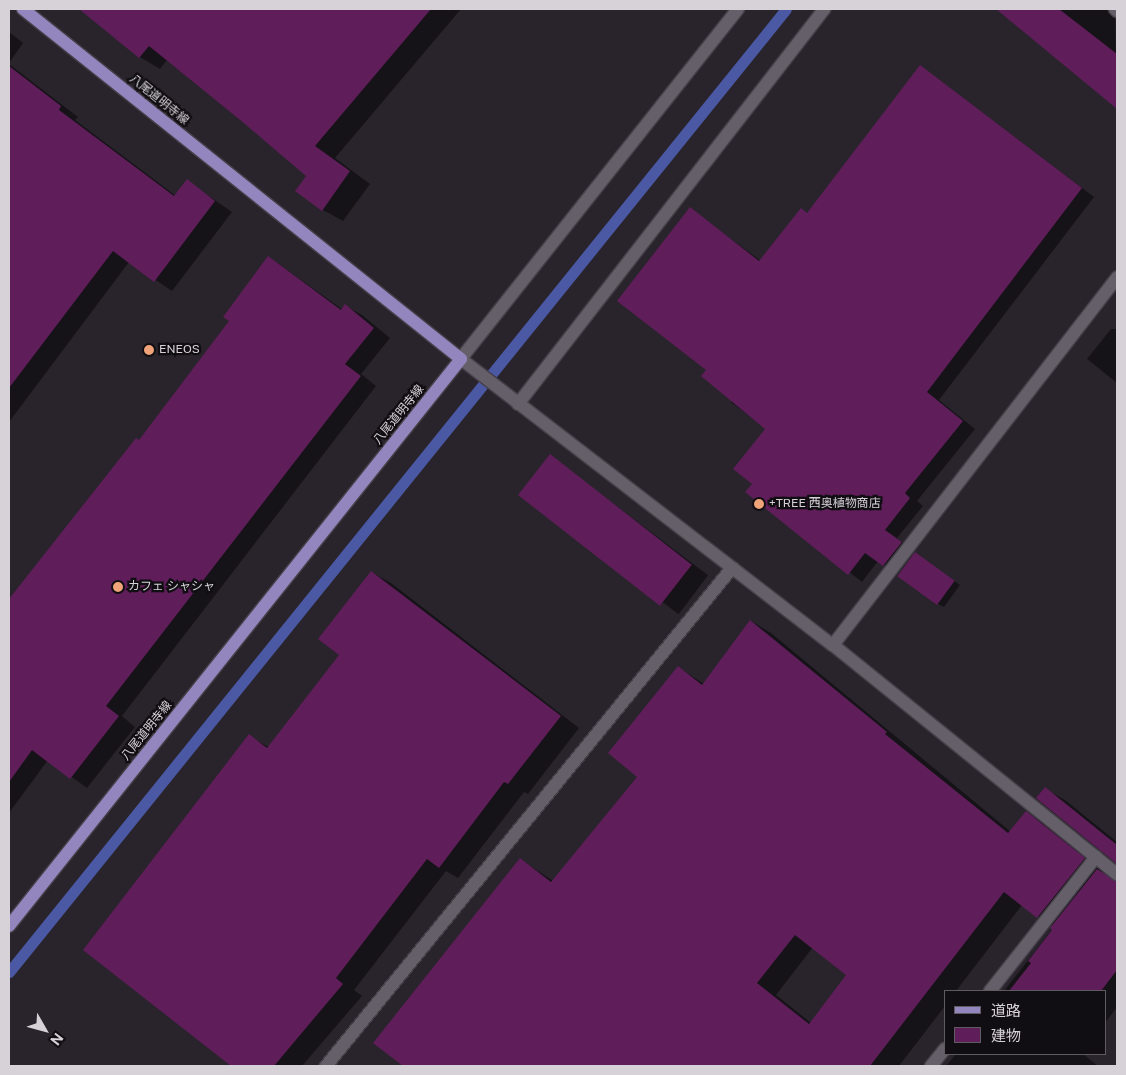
<!DOCTYPE html>
<meta charset="utf-8">
<style>
body{margin:0}
#map{position:relative;width:1126px;height:1075px;overflow:hidden;background:#29242c;font-family:"Public Sans","Noto Sans JP",sans-serif}
div>[style]{position:absolute}
.shadow>*{inset:0;background:#0007;transform-origin:0 0}
.stream>*{height:11px;margin:-5.5px;padding:0 5.5px;transform-origin:5.5px;border-radius:5.5px;background:#4b59a4}
.building>*{inset:0;background:#5f1d59;transform-origin:0 0}
.roads{filter:drop-shadow(1px 0 #454048) drop-shadow(-1px 0 #454048) drop-shadow(0 1px #454048) drop-shadow(0 -1px #454048)}
.minor>*{height:12px;margin:-6px;padding:0 6px;transform-origin:6px;border-radius:6px;background:#655f69}
.major>*{height:12px;margin:-6px;padding:0 6px;transform-origin:6px;border-radius:6px;background:#9385be}
.dots>*{width:14px;height:14px;translate:-50% -50%;box-sizing:border-box;border:2px solid #100e12;border-radius:50%}
span{translate:-50% -50%;white-space:nowrap;text-align:center;line-height:1.15;-webkit-text-stroke:4.5px #100e12;paint-order:stroke}
.street-label{font-size:12px;color:#d6d2d8}
.poi-label{font-size:12px;color:#d6d2d8}
.left{translate:0 -50%;text-align:left}
.frame{position:absolute;inset:0;border:10px solid #d6d2d8;pointer-events:none}
.legend{position:absolute;left:944px;top:990px;width:162px;height:65px;box-sizing:border-box;background:#100e12;border:1px solid #5f5c61;margin:0;padding:6px 9px;list-style:none;font-size:15px;color:#d6d2d8}
.legend li{display:flex;align-items:center;gap:10px;height:25px}
.legend b{width:25px;border:1px solid #5f5c61}
.north{position:absolute;left:20px;top:1005px;width:50px;height:50px;-webkit-text-stroke:4px #100e12;paint-order:stroke;rotate:128deg;font-size:14px;font-weight:700;line-height:20px;text-align:center;color:#d6d2d8}
.north::after{content:'';display:block;margin:auto;width:18px;height:22px;background:#d6d2d8;clip-path:polygon(50% 0,100% 100%,50% 72%,0 100%)}
</style>
<div id="map">
<div class="shadow">
<i style="clip-path:polygon(104px 9px,461px 9px,335px 158px,370px 184px,343px 221px,323px 210px,308px 175px,167px 60px,160px 69px,140px 57px,95px 20px)"></i>
<i style="clip-path:polygon(998px 9px,1115px 9px,1117px 107px)"></i>
<i style="clip-path:polygon(9px 32px,23px 43px,9px 63px)"></i>
<i style="clip-path:polygon(9px 64px,78px 117px,75px 120px,176px 196px,187px 181px,232px 212px,172px 291px,129px 262px,9px 422px)"></i>
<i style="clip-path:polygon(920px 66px,1094px 197px,939px 400px,975px 429px,917px 501px,923px 506px,897px 538px,914px 551px,897px 573px,878px 561px,862px 582px,747px 492px,753px 484px,766px 429px,731px 402px,733px 399px,707px 370px,690px 209px,761px 261px,808px 214px)"></i>
<i style="clip-path:polygon(269px 257px,343px 310px,346px 306px,362px 315px,390px 338px,361px 374px,376px 386px,122px 716px,135px 727px,87px 788px,48px 760px,9px 813px,9px 601px,136px 439px,140px 441px,231px 321px)"></i>
<i style="clip-path:polygon(1111px 329px,1117px 329px,1117px 383px,1087px 359px)"></i>
<i style="left:550px;top:456px;width:198px;height:49px;rotate:37deg"></i>
<i style="clip-path:polygon(921px 557px,960px 585px,944px 607px,938px 604px)"></i>
<i style="clip-path:polygon(371px 572px,391px 583px,579px 728px,528px 794px,524px 792px,458px 878px,446px 871px,354px 990px,362px 996px,302px 1066px,233px 1066px,84px 950px,249px 736px,270px 748px,341px 655px)"></i>
<i style="clip-path:polygon(evenodd,751px 621px,771px 633px,1011px 832px,1026px 813px,1046px 824px,1104px 871px,1102px 873px,1117px 882px,1117px 1007px,1105px 1023px,1105px 991px,1004px 991px,1054px 927px,1022px 905px,956px 991px,945px 991px,945px 1006px,899px 1066px,405px 1066px,375px 1043px,520px 859px,553px 881px,639px 777px,678px 667px,704px 684px,751px 621px,813px 947px,848px 975px,811px 1023px,776px 995px,813px 947px)"></i>
<i style="clip-path:polygon(1045px 789px,1065px 800px,1117px 842px,1117px 862px,1038px 798px)"></i>
<i style="clip-path:polygon(956px 1054px,1083px 1054px,1098px 1066px,946px 1066px)"></i>
</div>
<div class="stream">
<i style="left:9px;top:972px;width:1237px;rotate:-51.1deg"></i>
</div>
<div class="building">
<i style="clip-path:polygon(79px 9px,431px 9px,315px 146px,350px 171px,322px 211px,295px 191px,306px 176px,245px 124px,149px 46px,139px 58px)"></i>
<i style="clip-path:polygon(996px 9px,1059px 9px,1117px 54px,1117px 109px)"></i>
<i style="clip-path:polygon(920px 65px,1082px 188px,927px 392px,963px 421px,905px 493px,910px 498px,885px 530px,902px 542px,883px 566px,865px 553px,848px 575px,745px 492px,752px 484px,733px 469px,765px 429px,701px 376px,706px 370px,617px 301px,690px 207px,759px 261px,801px 208px,807px 213px)"></i>
<i style="clip-path:polygon(9px 66px,61px 106px,59px 110px,174px 196px,187px 179px,215px 201px,154px 282px,113px 251px,9px 388px)"></i>
<i style="clip-path:polygon(268px 256px,341px 310px,345px 304px,374px 328px,345px 364px,361px 376px,106px 706px,119px 716px,70px 779px,32px 750px,9px 782px,9px 599px,136px 438px,139px 440px,229px 321px,223px 317px)"></i>
<i style="left:550px;top:454px;width:180px;height:52px;rotate:38deg"></i>
<i style="left:915px;top:552px;width:49px;height:30px;rotate:36deg"></i>
<i style="clip-path:polygon(371px 571px,561px 716px,508px 784px,504px 782px,439px 868px,427px 859px,336px 978px,343px 984px,274px 1066px,231px 1066px,83px 950px,249px 734px,267px 748px,339px 655px,318px 639px)"></i>
<i style="clip-path:polygon(evenodd,750px 620px,887px 732px,885px 734px,1008px 833px,1026px 811px,1085px 858px,1037px 918px,1004px 892px,870px 1066px,403px 1066px,373px 1043px,520px 858px,551px 882px,637px 777px,608px 753px,678px 666px,702px 685px,750px 620px,795px 935px,846px 975px,809px 1024px,757px 983px,795px 935px)"></i>
<i style="clip-path:polygon(1045px 787px,1117px 845px,1117px 864px,1036px 798px)"></i>
<i style="clip-path:polygon(1097px 869px,1117px 882px,1117px 970px,1101px 991px,1009px 991px,1031px 963px,1028px 961px,1052px 930px,1050px 928px)"></i>
</div>
<div class="roads">
<div class="minor">
<i style="left:738px;top:9px;width:446px;rotate:128.4deg"></i>
<i style="left:461px;top:359px;width:469px;rotate:37.6deg"></i>
<i style="left:833px;top:645px;width:365px;rotate:38.9deg"></i>
<i style="left:1115px;top:9px;width:3px;rotate:45deg"></i>
<i style="left:518px;top:404px;width:500px;rotate:-52.2deg"></i>
<i style="left:833px;top:645px;width:465px;rotate:-52.3deg"></i>
<i style="left:990px;top:991px;width:171px;rotate:-51.7deg"></i>
<i style="left:326px;top:1066px;width:643px;rotate:-50.81deg"></i>
<i style="left:931px;top:1066px;width:22px;rotate:-51deg"></i>
</div>
<div class="major">
<i style="left:9px;top:926px;width:725px;rotate:-51.44deg"></i>
<i style="left:461px;top:359px;width:561px;rotate:-141.37deg"></i>
</div>
</div>
<div class="dots">
<i style="left:149px;top:350px;background:#f0a378"></i>
<i style="left:759px;top:504px;background:#f0a378"></i>
<i style="left:118px;top:587px;background:#f0a378"></i>
</div>
<div class="street-label">
<span style="left:159px;top:100px;rotate:39deg">八尾道明寺線</span>
<span style="left:399px;top:415px;rotate:-51deg">八尾道明寺線</span>
<span style="left:147px;top:731px;rotate:-51deg">八尾道明寺線</span>
</div>
<div class="poi-label">
<span class="left" style="left:159px;top:350px">ENEOS</span>
<span class="left" style="left:769px;top:504px">+TREE 西奥植物商店</span>
<span class="left" style="left:128px;top:587px">カフェ シャシャ</span>
</div>
<div class="frame"></div>
<ul class="legend">
<li><b style="height:6px;background:#9385be"></b>道路</li>
<li><b style="height:14px;background:#5f1d59"></b>建物</li>
</ul>
<div class="north">N</div>
</div>
